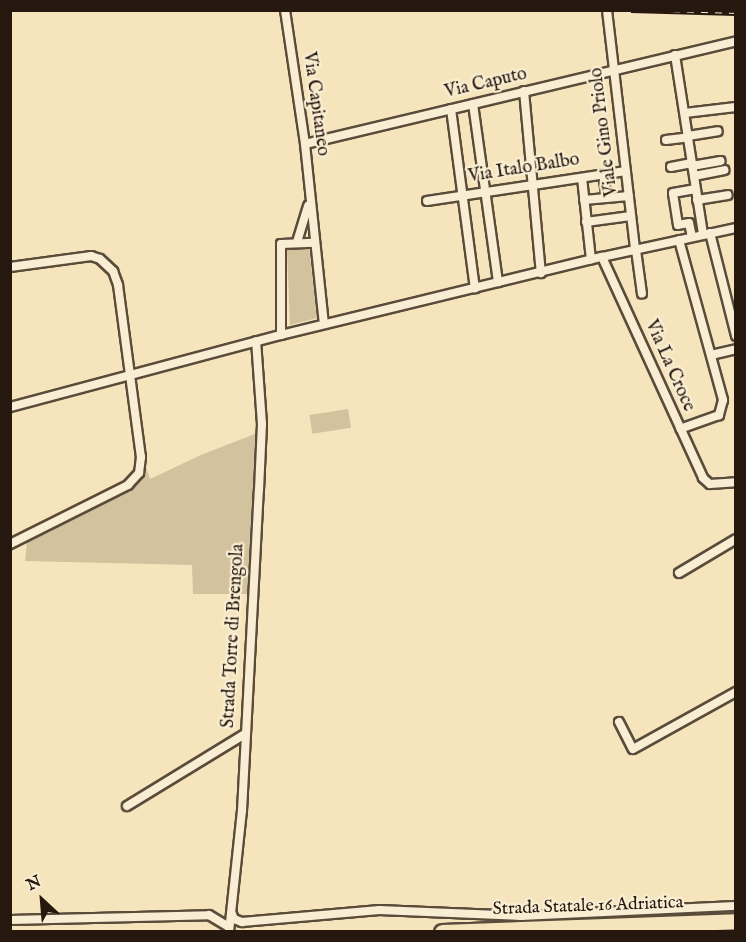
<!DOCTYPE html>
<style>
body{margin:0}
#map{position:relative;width:746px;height:942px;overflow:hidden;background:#f6e5bc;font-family:"IM FELL English",serif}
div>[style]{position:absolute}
.green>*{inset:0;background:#d3c29e;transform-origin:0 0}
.roads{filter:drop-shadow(2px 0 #5a4b3a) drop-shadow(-2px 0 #5a4b3a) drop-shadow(0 2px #5a4b3a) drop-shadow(0 -2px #5a4b3a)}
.street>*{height:8px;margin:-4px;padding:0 4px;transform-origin:4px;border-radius:4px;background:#f9eed3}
.highway>*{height:15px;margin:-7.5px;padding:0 7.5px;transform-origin:7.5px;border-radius:7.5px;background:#f6e5bc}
.rail>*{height:4.5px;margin-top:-2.25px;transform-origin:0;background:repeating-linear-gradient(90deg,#f9eed3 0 7px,#26180e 0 14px);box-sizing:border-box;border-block:2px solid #26180e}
span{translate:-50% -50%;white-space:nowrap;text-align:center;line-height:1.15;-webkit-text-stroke:4.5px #f9eed3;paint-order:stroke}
.street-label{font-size:18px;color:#26180e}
.frame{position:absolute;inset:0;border:12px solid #26180e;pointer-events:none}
.north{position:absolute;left:12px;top:870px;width:60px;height:60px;-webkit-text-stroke:4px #f9eed3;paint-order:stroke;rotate:334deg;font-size:16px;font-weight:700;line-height:24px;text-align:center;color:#26180e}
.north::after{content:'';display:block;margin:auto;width:21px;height:27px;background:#26180e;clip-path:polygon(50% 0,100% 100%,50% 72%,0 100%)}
</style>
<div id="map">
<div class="green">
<i style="clip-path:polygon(309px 247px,317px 318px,290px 325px,287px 250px)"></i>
<i style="left:348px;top:409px;width:19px;height:39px;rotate:81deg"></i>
<i style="clip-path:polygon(257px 433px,251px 594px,193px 594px,192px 565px,25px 561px,27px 541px,130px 488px,141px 478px,146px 467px,150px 479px,201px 455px)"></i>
</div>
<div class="roads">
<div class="street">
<i style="left:285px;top:10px;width:135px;rotate:81.5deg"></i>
<i style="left:305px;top:144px;width:181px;rotate:84deg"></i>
<i style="left:607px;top:10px;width:242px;rotate:83.3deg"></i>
<i style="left:675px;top:55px;width:181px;rotate:81.1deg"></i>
<i style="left:524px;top:91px;width:183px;rotate:84.7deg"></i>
<i style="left:473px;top:104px;width:180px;rotate:82deg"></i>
<i style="left:451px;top:109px;width:181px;rotate:82.4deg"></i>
<i style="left:685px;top:113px;width:51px;rotate:-6.7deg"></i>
<i style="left:688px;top:136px;width:30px;rotate:-9deg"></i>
<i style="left:666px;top:140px;width:23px;rotate:-7deg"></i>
<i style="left:305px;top:144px;width:443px;rotate:-13.4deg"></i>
<i style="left:692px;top:166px;width:29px;rotate:-10deg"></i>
<i style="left:671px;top:167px;width:21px;rotate:-11deg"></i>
<i style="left:603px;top:174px;width:24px;rotate:81deg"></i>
<i style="left:694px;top:176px;width:31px;rotate:-11deg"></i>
<i style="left:582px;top:178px;width:82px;rotate:83.7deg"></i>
<i style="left:584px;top:200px;width:45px;rotate:-5.1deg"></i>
<i style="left:697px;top:200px;width:31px;rotate:-9deg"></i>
<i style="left:427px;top:201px;width:201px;rotate:-8.6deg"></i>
<i style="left:586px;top:222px;width:45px;rotate:-7.6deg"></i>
<i style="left:710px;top:233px;width:106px;rotate:75.8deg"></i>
<i style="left:692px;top:237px;width:14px;rotate:-102deg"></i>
<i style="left:689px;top:223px;width:11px;rotate:170deg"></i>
<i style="left:678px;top:225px;width:32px;rotate:-99deg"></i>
<i style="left:673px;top:193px;width:23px;rotate:-10deg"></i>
<i style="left:679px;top:240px;width:166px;rotate:74.6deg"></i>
<i style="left:723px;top:400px;width:16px;rotate:105deg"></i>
<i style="left:719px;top:415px;width:41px;rotate:160.3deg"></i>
<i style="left:297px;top:242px;width:38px;rotate:-73deg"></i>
<i style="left:636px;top:250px;width:44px;rotate:82.2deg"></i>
<i style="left:602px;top:257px;width:243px;rotate:65.4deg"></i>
<i style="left:703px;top:478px;width:9px;rotate:41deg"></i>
<i style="left:710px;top:484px;width:26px;rotate:-4deg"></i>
<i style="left:10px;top:267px;width:82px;rotate:-7.7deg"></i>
<i style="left:91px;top:256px;width:9px;rotate:18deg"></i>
<i style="left:100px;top:259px;width:18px;rotate:43deg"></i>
<i style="left:113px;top:271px;width:15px;rotate:70deg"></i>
<i style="left:118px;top:285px;width:174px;rotate:82.4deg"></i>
<i style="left:141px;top:457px;width:16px;rotate:97deg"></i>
<i style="left:139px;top:473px;width:16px;rotate:133deg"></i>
<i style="left:128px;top:485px;width:132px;rotate:153.4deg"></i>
<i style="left:281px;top:335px;width:91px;rotate:-90deg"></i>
<i style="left:281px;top:244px;width:33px;rotate:-2deg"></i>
<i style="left:711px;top:355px;width:26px;rotate:-13deg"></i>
<i style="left:10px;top:407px;width:280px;rotate:-14.9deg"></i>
<i style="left:281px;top:335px;width:330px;rotate:-13.7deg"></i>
<i style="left:602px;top:257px;width:137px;rotate:-12.2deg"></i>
<i style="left:679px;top:573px;width:66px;rotate:-30.8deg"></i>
<i style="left:619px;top:722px;width:30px;rotate:63deg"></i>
<i style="left:633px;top:749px;width:118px;rotate:-29deg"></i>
<i style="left:127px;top:806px;width:138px;rotate:-31.4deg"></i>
<i style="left:232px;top:914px;width:5px;rotate:68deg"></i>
<i style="left:234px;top:919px;width:9px;rotate:21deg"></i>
<i style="left:242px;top:922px;width:138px;rotate:-5deg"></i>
<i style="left:379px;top:910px;width:142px;rotate:2.4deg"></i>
<i style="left:521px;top:916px;width:215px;rotate:-2.7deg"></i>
<i style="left:10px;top:920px;width:199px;rotate:-1.4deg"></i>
<i style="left:209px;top:915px;width:23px;rotate:31deg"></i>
<i style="left:229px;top:932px;width:122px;rotate:-83.9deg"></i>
<i style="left:242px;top:811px;width:321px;rotate:-87deg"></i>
<i style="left:259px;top:490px;width:66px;rotate:-87.4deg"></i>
<i style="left:262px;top:424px;width:83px;rotate:-94.1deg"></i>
</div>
<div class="highway">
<i style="left:442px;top:932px;width:294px;rotate:-2.1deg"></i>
</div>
</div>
<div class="rail">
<i style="left:631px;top:10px;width:105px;rotate:1.6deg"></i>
</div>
<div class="street-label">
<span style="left:486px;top:84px;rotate:-13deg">Via Caputo</span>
<span style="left:315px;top:104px;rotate:82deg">Via Capitaneo</span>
<span style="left:605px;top:132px;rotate:-97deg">Viale Gino Priolo</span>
<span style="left:524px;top:169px;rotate:-9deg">Via Italo Balbo</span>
<span style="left:669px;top:366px;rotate:66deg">Via La Croce</span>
<span style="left:234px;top:636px;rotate:-87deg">Strada Torre di Brengola</span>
<span style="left:588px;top:907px;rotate:-2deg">Strada Statale 16 Adriatica</span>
</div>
<div class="frame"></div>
<div class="north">N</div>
</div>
